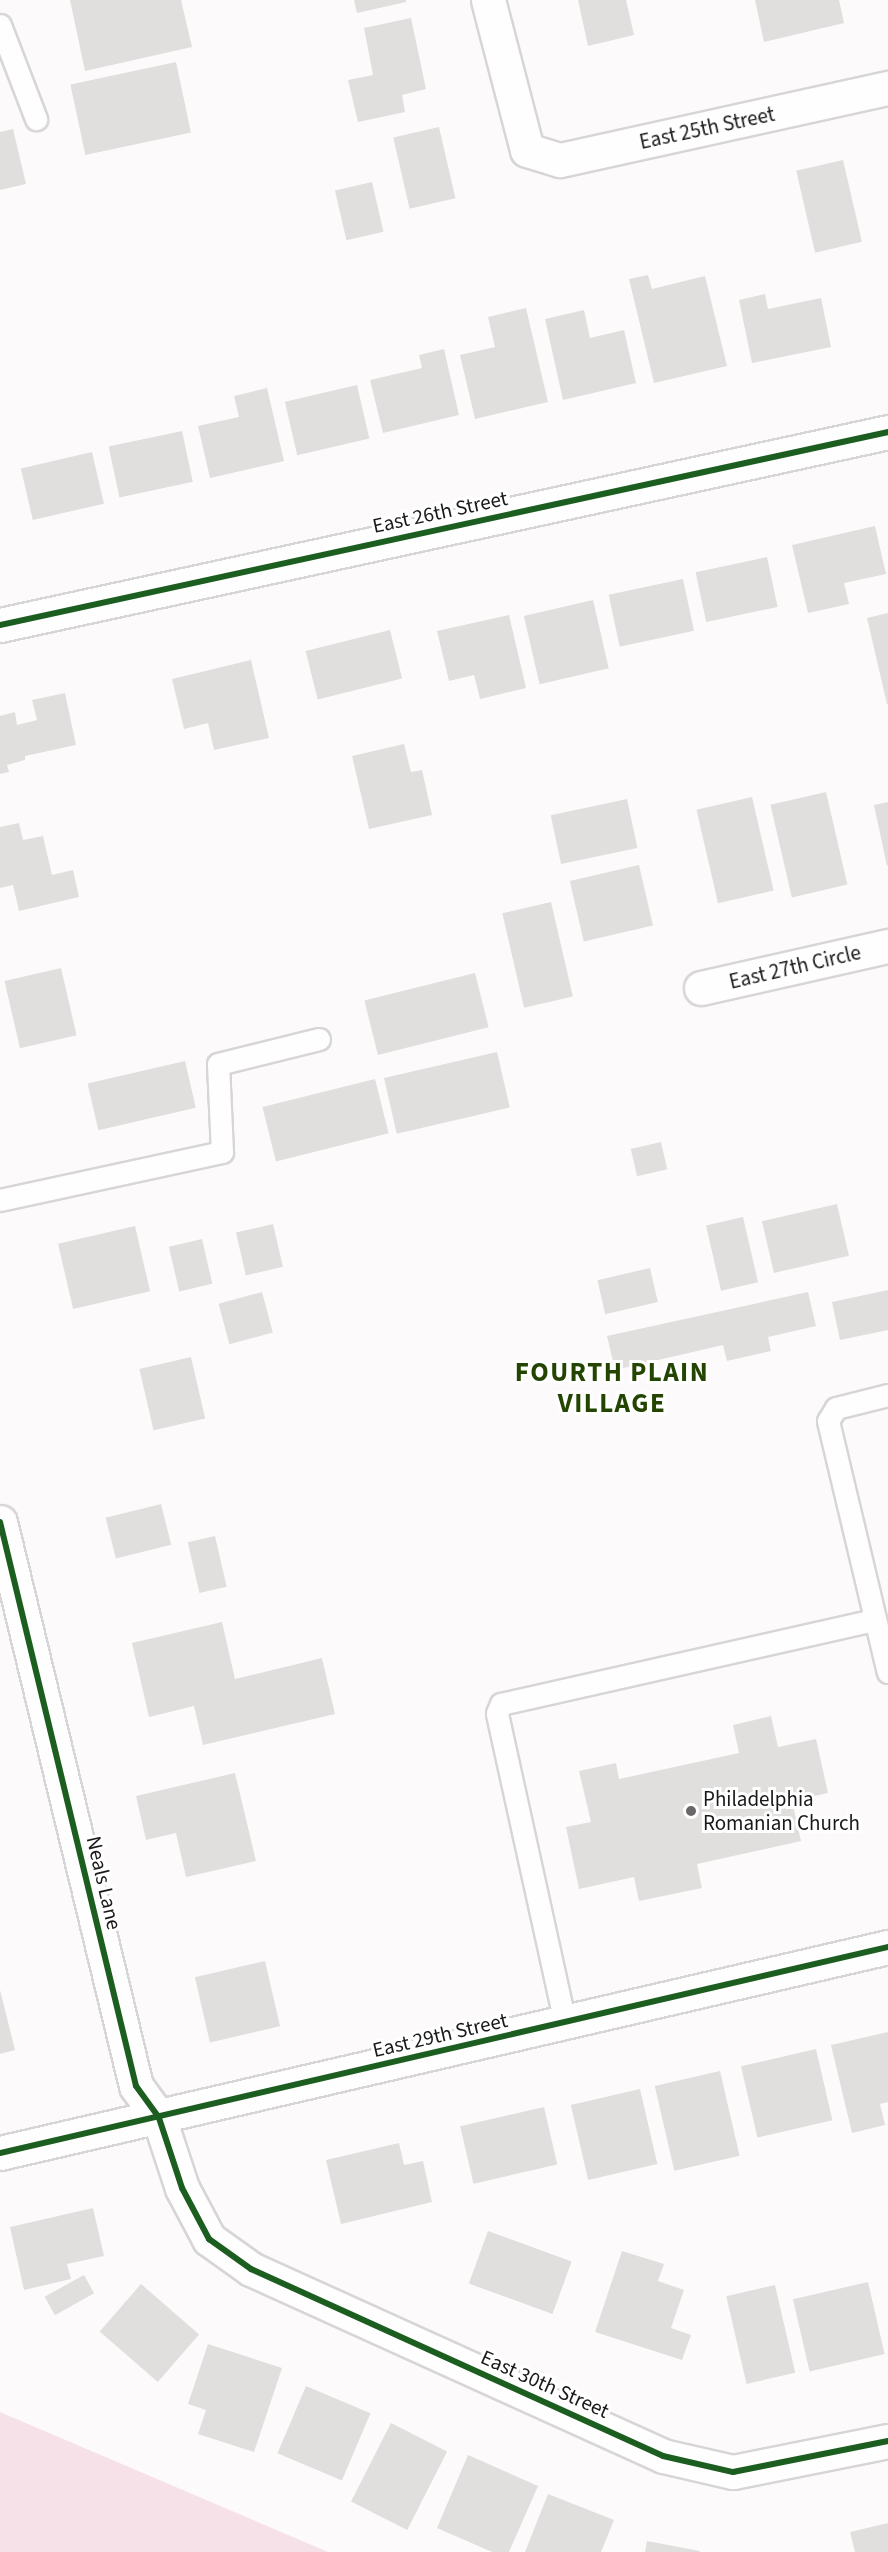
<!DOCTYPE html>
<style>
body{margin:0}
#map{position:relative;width:888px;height:2552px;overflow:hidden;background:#fdfafb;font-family:"Source Sans 3",sans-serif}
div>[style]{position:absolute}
.green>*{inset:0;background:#f7e1e9}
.building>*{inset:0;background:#e0dfde;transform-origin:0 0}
.roads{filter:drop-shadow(2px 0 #d8d5d6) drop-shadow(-2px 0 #d8d5d6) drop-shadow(0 2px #d8d5d6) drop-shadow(0 -2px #d8d5d6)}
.lane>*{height:21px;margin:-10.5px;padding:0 10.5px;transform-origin:10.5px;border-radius:10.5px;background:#fffefe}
.street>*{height:33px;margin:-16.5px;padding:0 16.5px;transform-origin:16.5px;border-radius:16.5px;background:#fffefe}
.cycleway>*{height:6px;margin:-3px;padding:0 3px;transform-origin:3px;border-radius:3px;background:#1b5e20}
.dots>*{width:16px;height:16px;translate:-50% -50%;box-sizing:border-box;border:3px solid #fff;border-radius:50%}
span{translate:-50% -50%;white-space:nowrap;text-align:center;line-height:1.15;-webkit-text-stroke:6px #fff;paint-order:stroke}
.street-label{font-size:21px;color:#1a1818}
.poi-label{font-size:21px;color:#1a1818}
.left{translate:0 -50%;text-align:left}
.district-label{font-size:27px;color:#234501;font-weight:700;letter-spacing:1.5px}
</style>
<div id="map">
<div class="green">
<i style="clip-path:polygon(0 2412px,328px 2552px,0 2552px)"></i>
</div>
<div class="building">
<i style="clip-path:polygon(70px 0,181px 0,192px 47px,85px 71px)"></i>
<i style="clip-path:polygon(354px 0,406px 0,406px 2px,357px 13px)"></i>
<i style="clip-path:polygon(578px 0,626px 0,634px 35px,588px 46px)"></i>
<i style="clip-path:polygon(755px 0,839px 0,844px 23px,764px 42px)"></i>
<i style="clip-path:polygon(411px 18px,426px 89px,402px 95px,405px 112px,358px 122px,348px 80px,373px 75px,364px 28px)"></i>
<i style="left:176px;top:62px;width:72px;height:108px;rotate:78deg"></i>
<i style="left:439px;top:127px;width:73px;height:47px;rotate:77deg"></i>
<i style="clip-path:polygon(13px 129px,26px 184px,0 190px,0 132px)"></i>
<i style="left:843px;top:160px;width:84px;height:48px;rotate:77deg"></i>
<i style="left:372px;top:182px;width:51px;height:38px;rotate:77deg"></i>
<i style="clip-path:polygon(648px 275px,652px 289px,705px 276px,727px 366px,654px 383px,629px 279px)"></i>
<i style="clip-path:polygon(765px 294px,768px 309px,821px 298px,831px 347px,752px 363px,739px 300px)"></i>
<i style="clip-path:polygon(526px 308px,548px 402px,475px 419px,460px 355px,495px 347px,488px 317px)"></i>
<i style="clip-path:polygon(584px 310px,590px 338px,624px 330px,636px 383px,563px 400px,545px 319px)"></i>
<i style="clip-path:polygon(444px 349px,459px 415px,383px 433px,370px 380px,422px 368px,419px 355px)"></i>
<i style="left:357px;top:385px;width:55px;height:74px;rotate:77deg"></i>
<i style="clip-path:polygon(267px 388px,284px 461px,210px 478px,198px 426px,239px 417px,234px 396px)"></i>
<i style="left:182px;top:431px;width:52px;height:75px;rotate:78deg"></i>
<i style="left:92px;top:452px;width:53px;height:73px;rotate:77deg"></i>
<i style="clip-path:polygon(875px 526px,886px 574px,844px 583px,849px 604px,808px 613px,792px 545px)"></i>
<i style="left:767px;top:557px;width:51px;height:73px;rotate:78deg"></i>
<i style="left:683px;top:579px;width:53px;height:76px;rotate:78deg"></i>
<i style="left:593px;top:600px;width:70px;height:71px;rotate:77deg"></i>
<i style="clip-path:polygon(888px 613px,888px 704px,887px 704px,867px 618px)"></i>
<i style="clip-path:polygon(509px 615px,526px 688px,480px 699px,474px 675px,449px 681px,437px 631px)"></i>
<i style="left:390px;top:630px;width:50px;height:87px;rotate:76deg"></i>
<i style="clip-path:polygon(251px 660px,269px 738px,214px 750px,208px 723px,184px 729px,172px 679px)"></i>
<i style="clip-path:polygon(65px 693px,76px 745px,25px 756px,25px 760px,7px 765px,9px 772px,0 774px,0 716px,15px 712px,17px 725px,37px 720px,32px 700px)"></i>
<i style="clip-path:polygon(404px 744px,411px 772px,422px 770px,432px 815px,369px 829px,352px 756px)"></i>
<i style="left:826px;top:792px;width:95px;height:57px;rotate:77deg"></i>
<i style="left:752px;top:797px;width:96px;height:57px;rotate:77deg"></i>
<i style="left:627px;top:799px;width:50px;height:78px;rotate:78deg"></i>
<i style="clip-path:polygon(888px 802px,888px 865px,887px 866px,874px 805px)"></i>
<i style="clip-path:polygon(19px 823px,23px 840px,43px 836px,52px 875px,73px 870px,79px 897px,19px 911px,13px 885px,0 888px,0 827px)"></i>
<i style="left:639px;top:865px;width:62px;height:71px;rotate:77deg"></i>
<i style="left:551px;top:902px;width:97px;height:50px;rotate:77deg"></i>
<i style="left:61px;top:968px;width:69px;height:58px;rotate:77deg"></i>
<i style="left:475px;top:973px;width:56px;height:114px;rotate:76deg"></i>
<i style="left:497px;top:1052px;width:57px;height:116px;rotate:77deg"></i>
<i style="left:185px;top:1061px;width:48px;height:100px;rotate:77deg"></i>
<i style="left:375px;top:1079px;width:56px;height:116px;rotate:76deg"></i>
<i style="left:661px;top:1142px;width:28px;height:31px;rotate:77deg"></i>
<i style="left:837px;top:1204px;width:53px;height:77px;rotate:77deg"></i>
<i style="left:743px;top:1217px;width:67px;height:38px;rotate:77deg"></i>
<i style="left:273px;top:1224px;width:44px;height:38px;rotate:77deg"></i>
<i style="left:135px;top:1226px;width:67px;height:79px;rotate:77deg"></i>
<i style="left:202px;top:1239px;width:46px;height:34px;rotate:77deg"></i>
<i style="left:650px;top:1268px;width:35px;height:54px;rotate:77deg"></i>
<i style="clip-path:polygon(888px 1290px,888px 1330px,840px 1340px,832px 1302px)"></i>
<i style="left:262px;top:1292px;width:42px;height:45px;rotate:75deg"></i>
<i style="clip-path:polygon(808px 1292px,816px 1326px,768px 1337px,771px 1351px,727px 1361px,723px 1345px,615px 1370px,607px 1336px)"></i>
<i style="left:191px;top:1357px;width:63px;height:53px;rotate:77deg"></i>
<i style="left:161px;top:1504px;width:42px;height:57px;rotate:76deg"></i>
<i style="left:215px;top:1536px;width:52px;height:28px;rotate:77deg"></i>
<i style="clip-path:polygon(222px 1622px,235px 1679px,322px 1658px,335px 1714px,203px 1745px,194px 1706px,149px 1717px,132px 1643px)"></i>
<i style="clip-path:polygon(771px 1716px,778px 1747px,816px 1739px,828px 1793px,792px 1801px,801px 1841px,697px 1864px,702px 1888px,639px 1901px,634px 1877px,579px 1889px,566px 1827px,591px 1822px,579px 1771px,616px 1763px,619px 1779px,739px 1753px,733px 1725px)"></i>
<i style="clip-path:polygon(235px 1773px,256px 1861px,186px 1877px,176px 1833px,146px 1840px,136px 1796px)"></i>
<i style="left:265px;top:1961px;width:67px;height:72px;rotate:77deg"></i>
<i style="clip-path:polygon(0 1990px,15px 2050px,0 2054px)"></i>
<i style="clip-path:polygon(888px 2032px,888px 2102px,880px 2104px,885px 2125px,852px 2133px,831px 2045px)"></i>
<i style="left:816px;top:2049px;width:73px;height:77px;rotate:77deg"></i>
<i style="left:720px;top:2071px;width:87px;height:67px;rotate:77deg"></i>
<i style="left:640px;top:2089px;width:77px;height:71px;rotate:77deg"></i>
<i style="left:544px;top:2107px;width:59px;height:86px;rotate:77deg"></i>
<i style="clip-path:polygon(399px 2143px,404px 2165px,423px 2161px,432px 2202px,341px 2224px,326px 2160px)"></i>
<i style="clip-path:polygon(93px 2208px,104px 2256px,67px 2264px,71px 2279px,24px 2290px,10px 2227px)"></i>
<i style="left:488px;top:2231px;width:89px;height:56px;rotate:20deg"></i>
<i style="clip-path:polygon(622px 2251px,664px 2264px,658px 2281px,684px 2290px,671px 2328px,691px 2335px,682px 2360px,595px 2332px)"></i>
<i style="left:84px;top:2275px;width:21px;height:45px;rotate:61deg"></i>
<i style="left:868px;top:2282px;width:74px;height:77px;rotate:77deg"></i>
<i style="left:141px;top:2284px;width:77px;height:63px;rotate:41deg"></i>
<i style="left:775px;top:2285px;width:90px;height:50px;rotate:77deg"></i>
<i style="clip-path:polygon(208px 2344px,282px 2368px,254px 2452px,198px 2434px,206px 2410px,188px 2404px)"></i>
<i style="left:306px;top:2386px;width:70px;height:73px;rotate:23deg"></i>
<i style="left:391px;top:2423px;width:63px;height:88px;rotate:27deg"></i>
<i style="clip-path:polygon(468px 2455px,538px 2486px,509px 2552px,492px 2552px,437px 2528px)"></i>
<i style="clip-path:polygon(548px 2494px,614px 2520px,601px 2552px,525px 2552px)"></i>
<i style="clip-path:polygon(888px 2523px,888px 2552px,855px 2552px,850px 2532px)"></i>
<i style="clip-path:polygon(647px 2541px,700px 2551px,700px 2552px,645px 2552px)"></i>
</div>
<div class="roads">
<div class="lane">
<i style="left:0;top:25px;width:101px;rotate:69deg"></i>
<i style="left:0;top:1200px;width:227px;rotate:-12.2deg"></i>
<i style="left:222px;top:1152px;width:88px;rotate:-92.6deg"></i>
<i style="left:218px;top:1064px;width:104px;rotate:-13.9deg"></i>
<i style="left:888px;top:1395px;width:54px;rotate:166deg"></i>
<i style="left:836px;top:1408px;width:15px;rotate:122deg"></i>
<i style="left:828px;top:1421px;width:258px;rotate:76.6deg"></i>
<i style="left:565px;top:2023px;width:317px;rotate:-102.4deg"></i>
<i style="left:497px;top:1713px;width:10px;rotate:-66deg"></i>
<i style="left:501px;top:1704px;width:383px;rotate:-12.7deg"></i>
</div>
<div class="street">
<i style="left:488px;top:0;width:155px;rotate:75.4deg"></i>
<i style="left:527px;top:150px;width:34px;rotate:17deg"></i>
<i style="left:560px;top:160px;width:336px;rotate:-12.4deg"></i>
<i style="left:0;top:625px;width:909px;rotate:-12.26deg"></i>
<i style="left:701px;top:988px;width:192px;rotate:-12.7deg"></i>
<i style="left:0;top:1522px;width:580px;rotate:76.44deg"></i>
<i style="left:136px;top:2086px;width:39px;rotate:54deg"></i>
<i style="left:159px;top:2118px;width:74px;rotate:71.8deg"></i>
<i style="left:182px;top:2188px;width:58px;rotate:62.1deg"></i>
<i style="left:209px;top:2239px;width:52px;rotate:35.5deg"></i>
<i style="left:251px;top:2269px;width:452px;rotate:24.4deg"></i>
<i style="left:663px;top:2456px;width:72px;rotate:12.9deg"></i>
<i style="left:733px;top:2472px;width:158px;rotate:-11.3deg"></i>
<i style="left:0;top:2153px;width:912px;rotate:-13.06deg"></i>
</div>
</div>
<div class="cycleway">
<i style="left:0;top:625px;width:909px;rotate:-12.26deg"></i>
<i style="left:0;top:1522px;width:580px;rotate:76.44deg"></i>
<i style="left:136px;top:2086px;width:39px;rotate:54deg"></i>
<i style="left:159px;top:2118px;width:74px;rotate:71.8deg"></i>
<i style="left:182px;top:2188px;width:58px;rotate:62.1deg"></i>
<i style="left:209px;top:2239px;width:52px;rotate:35.5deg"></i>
<i style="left:251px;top:2269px;width:452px;rotate:24.4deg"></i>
<i style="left:663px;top:2456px;width:72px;rotate:12.9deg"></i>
<i style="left:733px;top:2472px;width:158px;rotate:-11.3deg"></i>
<i style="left:0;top:2153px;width:912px;rotate:-13.06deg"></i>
</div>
<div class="dots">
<i style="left:691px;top:1811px;background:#696767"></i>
</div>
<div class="street-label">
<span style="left:707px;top:128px;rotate:-12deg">East 25th Street</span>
<span style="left:440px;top:512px;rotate:-12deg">East 26th Street</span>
<span style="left:795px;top:967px;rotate:-13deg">East 27th Circle</span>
<span style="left:104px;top:1883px;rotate:77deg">Neals Lane</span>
<span style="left:440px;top:2035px;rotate:-13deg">East 29th Street</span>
<span style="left:545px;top:2384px;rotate:24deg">East 30th Street</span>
</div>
<div class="poi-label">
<span class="left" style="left:703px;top:1811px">Philadelphia<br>Romanian Church</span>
</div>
<div class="district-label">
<span style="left:612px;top:1388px">FOURTH PLAIN<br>VILLAGE</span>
</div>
</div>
